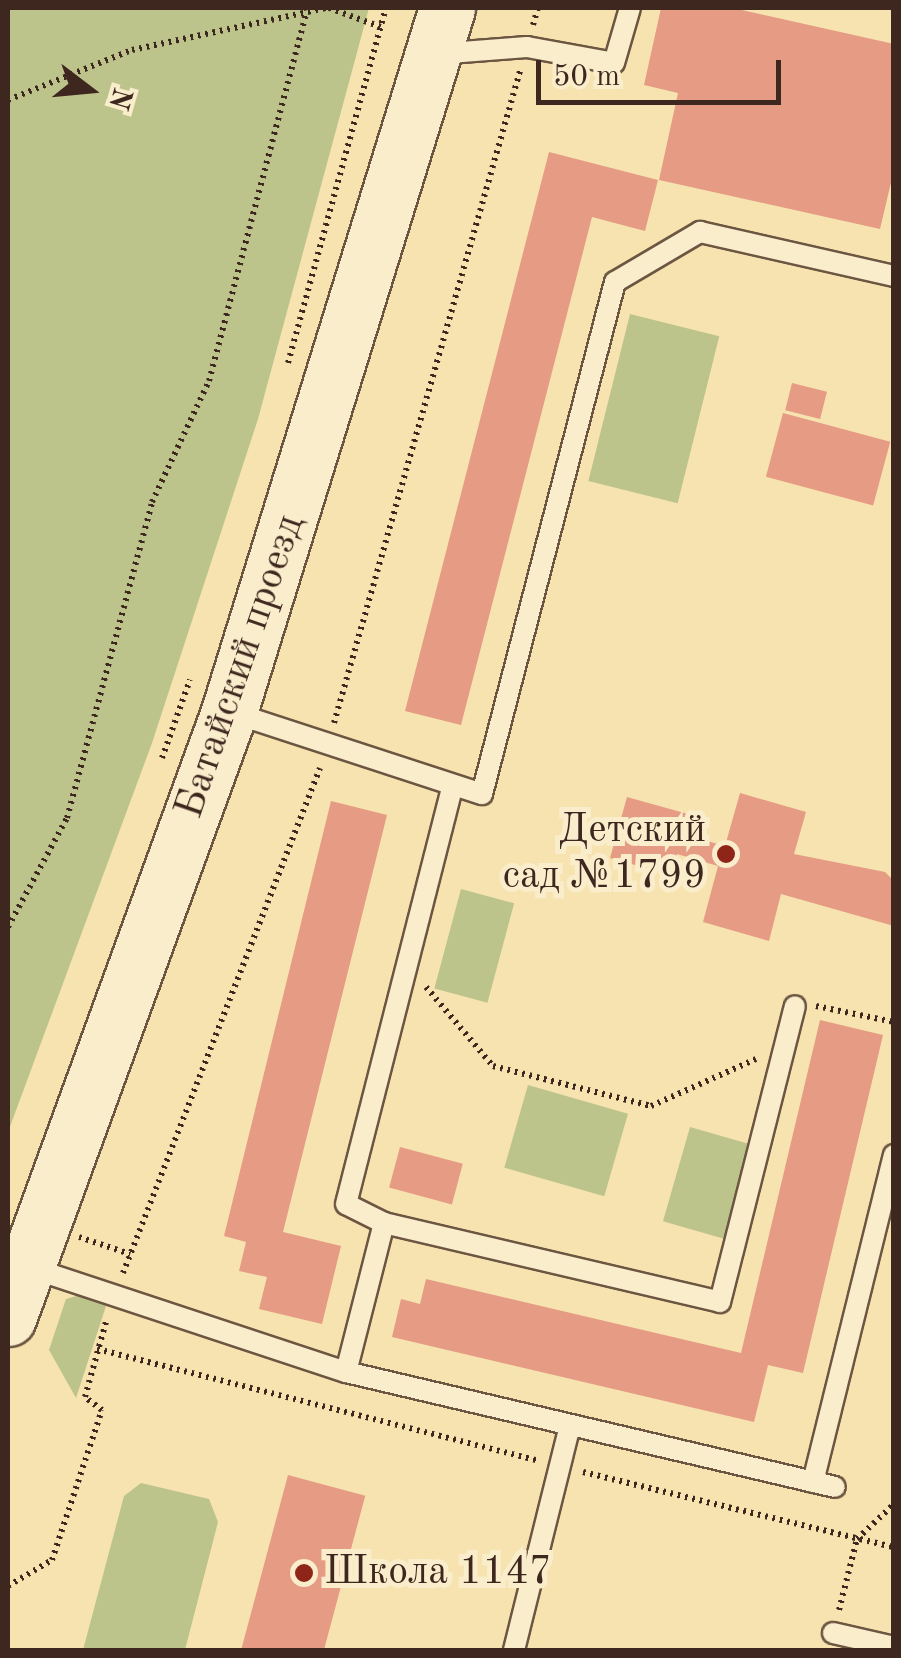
<!DOCTYPE html>
<meta charset="utf-8">
<style>
body{margin:0}
#map{position:relative;width:901px;height:1658px;overflow:hidden;background:#f6e3af;font-family:"Old Standard TT",serif}
div>[style]{position:absolute}
.green>*{inset:0;background:#bcc48b;transform-origin:0 0}
.building>*{inset:0;background:#e69b84;transform-origin:0 0}
.path>*{height:6px;margin-top:-3px;transform-origin:0;background:repeating-linear-gradient(90deg,#3e271e 0 2.5px,transparent 0 7.5px)}
.roads{filter:drop-shadow(2px 0 #6c5642) drop-shadow(-2px 0 #6c5642) drop-shadow(0 2px #6c5642) drop-shadow(0 -2px #6c5642)}
.service>*{height:20px;margin:-10px;padding:0 10px;transform-origin:10px;border-radius:10px;background:#f9edcb}
.secondary>*{height:55px;margin:-27.5px;padding:0 27.5px;transform-origin:27.5px;border-radius:27.5px;background:#f9edcb}
.dots>*{width:28px;height:28px;translate:-50% -50%;box-sizing:border-box;border:5px solid #f9edcb;border-radius:50%}
span{translate:-50% -50%;white-space:nowrap;text-align:center;line-height:1.15;-webkit-text-stroke:10px #f9edcb;paint-order:stroke}
.street-label{font-size:40px;color:#3e271e}
.poi-label{font-size:40px;color:#3e271e}
.right{translate:-100% -50%;text-align:right}
.left{translate:0 -50%;text-align:left}
.frame{position:absolute;inset:0;border:10px solid #3e271e;pointer-events:none}
.north{position:absolute;left:40px;top:40px;width:100px;height:100px;-webkit-text-stroke:8px #f9edcb;paint-order:stroke;rotate:106deg;font-size:28px;font-weight:700;line-height:40px;text-align:center;color:#3e271e}
.north::after{content:'';display:block;margin:auto;width:35px;height:45px;background:#3e271e;clip-path:polygon(50% 0,100% 100%,50% 72%,0 100%)}
.scale{position:absolute;left:536px;top:60px;width:245px;height:45px;box-sizing:border-box;border:5px solid #3e271e;border-top:0;padding-left:12px;font-size:30px;line-height:35px;white-space:nowrap;color:#3e271e;-webkit-text-stroke:8px #f9edcb;paint-order:stroke}
</style>
<div id="map">
<div class="green">
<i style="clip-path:polygon(8px 8px,369px 8px,258px 419px,152px 743px,8px 1132px)"></i>
<i style="left:630px;top:314px;width:92px;height:172px;rotate:14deg"></i>
<i style="left:461px;top:889px;width:55px;height:103px;rotate:15deg"></i>
<i style="left:528px;top:1085px;width:104px;height:86px;rotate:16deg"></i>
<i style="left:690px;top:1127px;width:66px;height:98px;rotate:16deg"></i>
<i style="clip-path:polygon(80px 1295px,107px 1303px,76px 1398px,49px 1350px,66px 1299px)"></i>
<i style="clip-path:polygon(141px 1483px,209px 1499px,218px 1522px,185px 1650px,83px 1650px,124px 1496px)"></i>
</div>
<div class="building">
<i style="clip-path:polygon(661px 8px,733px 8px,894px 44px,894px 170px,880px 229px,659px 180px,678px 93px,644px 85px)"></i>
<i style="clip-path:polygon(549px 152px,658px 180px,645px 231px,592px 217px,461px 725px,405px 711px)"></i>
<i style="left:792px;top:383px;width:36px;height:28px;rotate:14deg"></i>
<i style="left:783px;top:413px;width:111px;height:66px;rotate:15deg"></i>
<i style="clip-path:polygon(740px 793px,806px 812px,794px 854px,885px 872px,894px 881px,894px 926px,781px 894px,769px 941px,703px 922px,718px 866px,677px 854px,671px 875px,610px 858px,627px 797px,688px 814px,682px 834px,725px 846px)"></i>
<i style="clip-path:polygon(331px 801px,387px 815px,283px 1232px,341px 1246px,322px 1324px,259px 1309px,267px 1277px,239px 1271px,246px 1242px,224px 1236px)"></i>
<i style="clip-path:polygon(820px 1020px,883px 1035px,803px 1373px,768px 1365px,754px 1422px,392px 1337px,401px 1299px,420px 1304px,426px 1279px,741px 1353px)"></i>
<i style="left:400px;top:1147px;width:65px;height:42px;rotate:15deg"></i>
<i style="left:288px;top:1475px;width:80px;height:181px;rotate:15deg"></i>
</div>
<div class="path">
<i style="left:329px;top:8px;width:55px;rotate:20.1deg"></i>
<i style="left:533px;top:25px;width:18px;rotate:-74deg"></i>
<i style="left:8px;top:100px;width:134px;rotate:-22deg"></i>
<i style="left:132px;top:50px;width:198px;rotate:-12.2deg"></i>
<i style="left:288px;top:363px;width:368px;rotate:-74.6deg"></i>
<i style="left:334px;top:723px;width:678px;rotate:-74.08deg"></i>
<i style="left:162px;top:758px;width:83px;rotate:-70.3deg"></i>
<i style="left:8px;top:927px;width:124px;rotate:-61.6deg"></i>
<i style="left:67px;top:818px;width:327px;rotate:-74.9deg"></i>
<i style="left:152px;top:502px;width:134px;rotate:-64.8deg"></i>
<i style="left:209px;top:381px;width:383px;rotate:-75.2deg"></i>
<i style="left:426px;top:987px;width:104px;rotate:49.7deg"></i>
<i style="left:493px;top:1066px;width:163px;rotate:14.2deg"></i>
<i style="left:651px;top:1106px;width:115px;rotate:-24.1deg"></i>
<i style="left:816px;top:1006px;width:80px;rotate:11.6deg"></i>
<i style="left:79px;top:1237px;width:54px;rotate:18.4deg"></i>
<i style="left:123px;top:1273px;width:542px;rotate:-68.69deg"></i>
<i style="left:97px;top:1349px;width:454px;rotate:14.2deg"></i>
<i style="left:583px;top:1472px;width:320px;rotate:13.6deg"></i>
<i style="left:8px;top:1586px;width:51px;rotate:-30.6deg"></i>
<i style="left:52px;top:1560px;width:158px;rotate:-71.6deg"></i>
<i style="left:102px;top:1410px;width:21px;rotate:-143deg"></i>
<i style="left:85px;top:1397px;width:82px;rotate:-74.4deg"></i>
<i style="left:839px;top:1610px;width:73px;rotate:-75.8deg"></i>
<i style="left:857px;top:1539px;width:51px;rotate:-43.4deg"></i>
</div>
<div class="roads">
<div class="service">
<i style="left:436px;top:54px;width:91px;rotate:-4.4deg"></i>
<i style="left:527px;top:47px;width:88px;rotate:10.4deg"></i>
<i style="left:614px;top:63px;width:57px;rotate:-73.8deg"></i>
<i style="left:231px;top:712px;width:264px;rotate:18.1deg"></i>
<i style="left:482px;top:794px;width:529px;rotate:-75.44deg"></i>
<i style="left:615px;top:282px;width:99px;rotate:-30.5deg"></i>
<i style="left:700px;top:232px;width:199px;rotate:12.8deg"></i>
<i style="left:384px;top:1223px;width:345px;rotate:13.2deg"></i>
<i style="left:720px;top:1302px;width:305px;rotate:-75.8deg"></i>
<i style="left:28px;top:1267px;width:335px;rotate:18.3deg"></i>
<i style="left:346px;top:1372px;width:502px;rotate:13.23deg"></i>
<i style="left:346px;top:1372px;width:154px;rotate:-75.7deg"></i>
<i style="left:384px;top:1223px;width:42px;rotate:-153.4deg"></i>
<i style="left:346px;top:1204px;width:432px;rotate:-75.7deg"></i>
<i style="left:813px;top:1482px;width:337px;rotate:-76.1deg"></i>
<i style="left:833px;top:1633px;width:63px;rotate:12.9deg"></i>
<i style="left:514px;top:1650px;width:231px;rotate:-76deg"></i>
</div>
<div class="secondary">
<i style="left:8px;top:1318px;width:645px;rotate:-69.96deg"></i>
<i style="left:229px;top:712px;width:737px;rotate:-72.79deg"></i>
</div>
</div>
<div class="dots">
<i style="left:726px;top:854px;background:#8f2418"></i>
<i style="left:304px;top:1573px;background:#8f2418"></i>
</div>
<div class="street-label">
<span style="left:241px;top:667px;rotate:-71deg">Батайский проезд</span>
</div>
<div class="poi-label">
<span class="right" style="left:706px;top:854px">Детский<br>сад №1799</span>
<span class="left" style="left:324px;top:1573px">Школа 1147</span>
</div>
<div class="frame"></div>
<div class="north">N</div>
<div class="scale">50 m</div>
</div>
